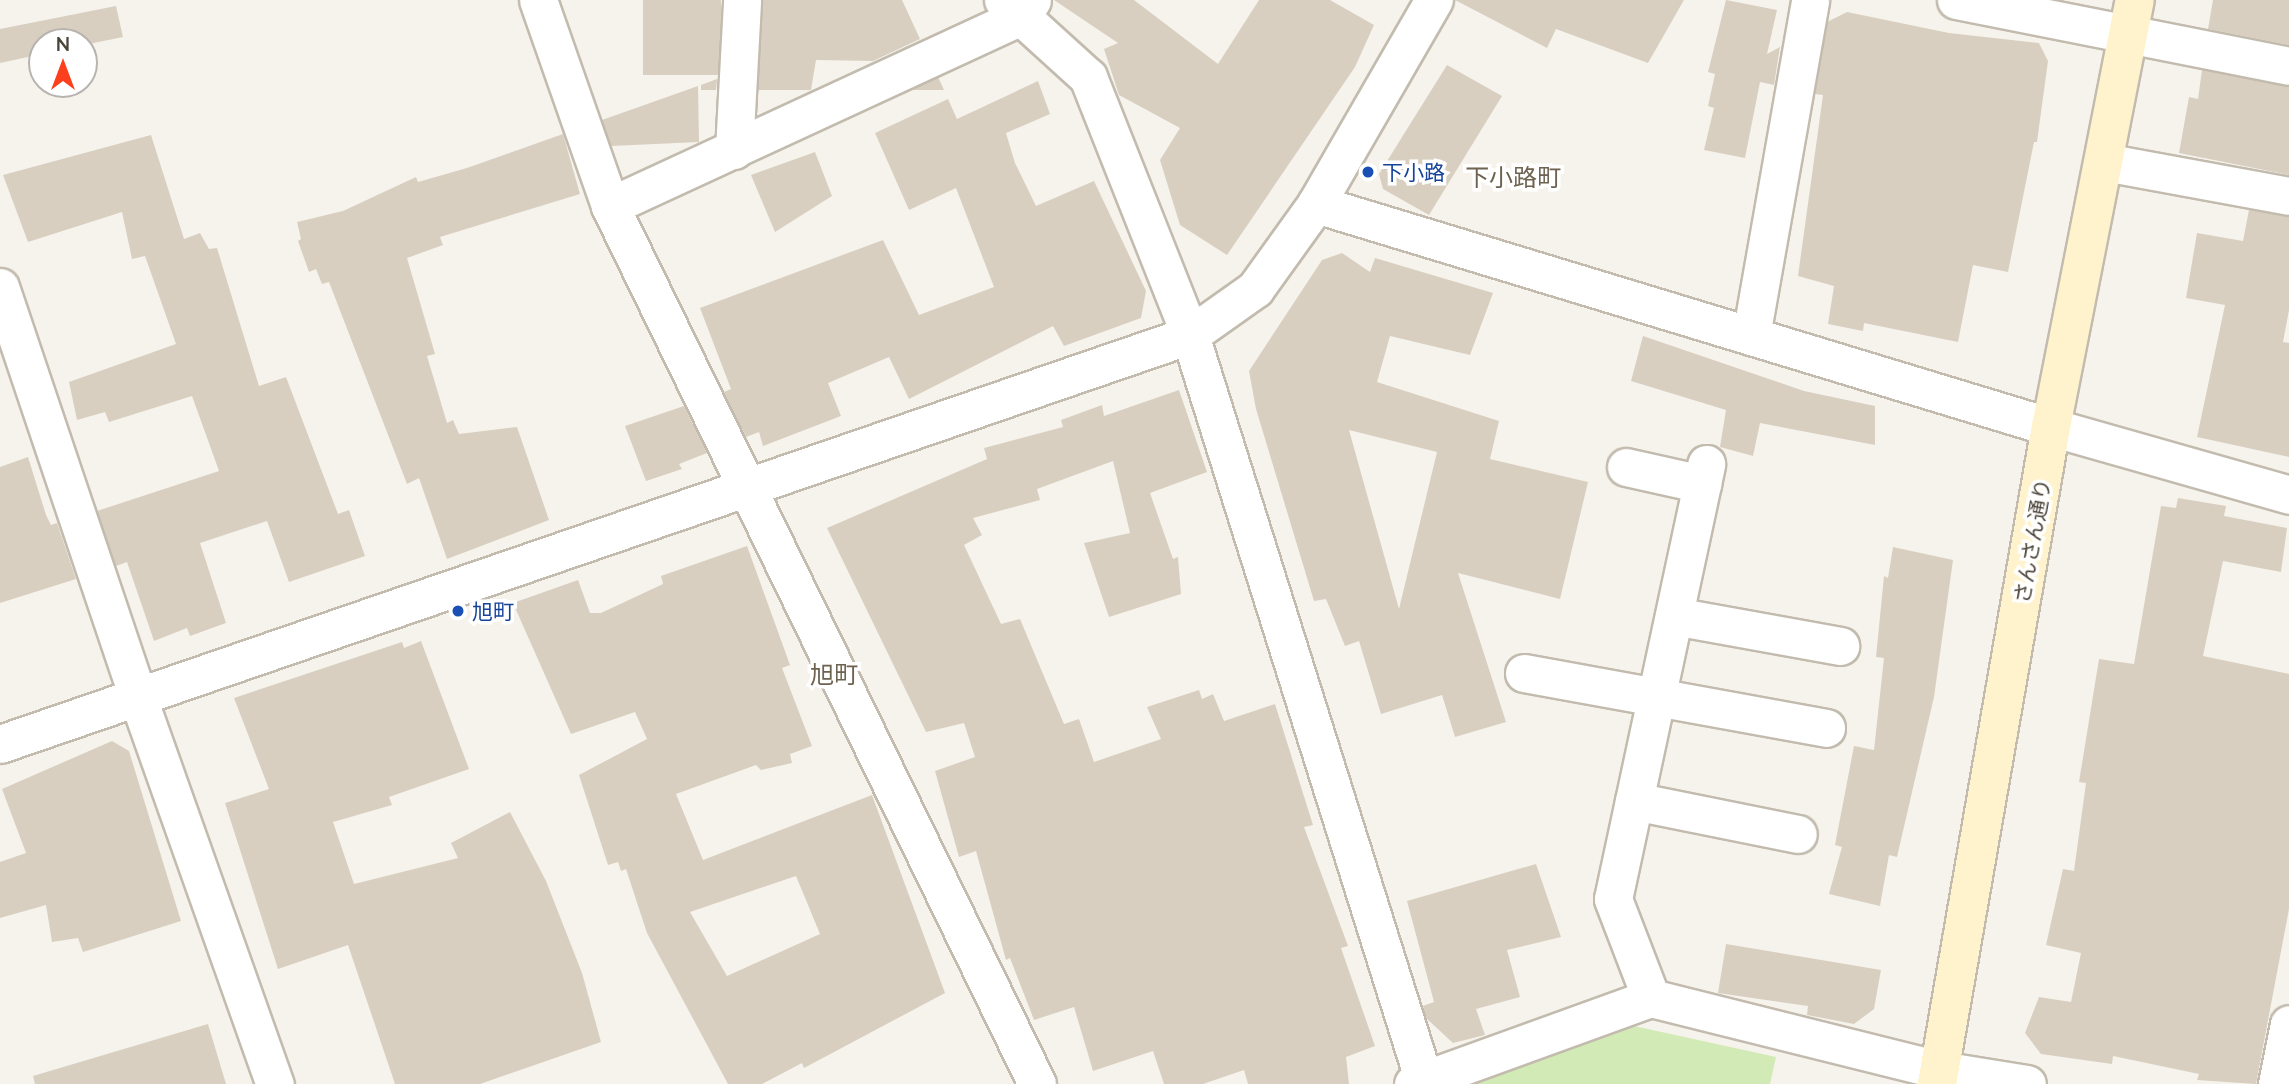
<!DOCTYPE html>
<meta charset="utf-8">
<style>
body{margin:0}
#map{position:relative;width:2289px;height:1084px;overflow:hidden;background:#f6f3ec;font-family:Mulish,"Noto Sans JP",sans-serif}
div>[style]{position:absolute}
.green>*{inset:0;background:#d2eab5}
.building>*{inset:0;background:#d8cfc1;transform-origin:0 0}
.roads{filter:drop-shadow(2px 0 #c2bbae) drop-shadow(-2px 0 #c2bbae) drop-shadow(0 2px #c2bbae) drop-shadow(0 -2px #c2bbae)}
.street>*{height:37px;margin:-18.5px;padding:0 18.5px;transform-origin:18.5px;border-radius:18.5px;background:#fff}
.secondary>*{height:38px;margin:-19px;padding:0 19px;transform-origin:19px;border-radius:19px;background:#fff3cd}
.dots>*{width:19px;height:19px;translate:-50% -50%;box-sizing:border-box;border:4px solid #fff;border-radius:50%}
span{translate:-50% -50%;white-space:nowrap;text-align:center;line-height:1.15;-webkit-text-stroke:7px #fff;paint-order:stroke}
.transit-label{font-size:21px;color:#164399}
.left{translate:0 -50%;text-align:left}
.street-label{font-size:21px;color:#4b4439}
.quarter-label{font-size:24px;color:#6e6250}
.north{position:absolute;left:28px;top:28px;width:70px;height:70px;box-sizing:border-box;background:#fff;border:2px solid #b7b4b0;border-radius:50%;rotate:0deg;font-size:19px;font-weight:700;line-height:28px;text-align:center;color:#4b4439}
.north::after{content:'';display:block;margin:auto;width:24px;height:32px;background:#fc3f1d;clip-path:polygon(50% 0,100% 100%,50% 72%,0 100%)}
</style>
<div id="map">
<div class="green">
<i style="clip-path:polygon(1625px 1024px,1776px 1057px,1770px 1084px,1434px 1084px)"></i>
</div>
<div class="building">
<i style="left:643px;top:0;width:78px;height:75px"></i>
<i style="clip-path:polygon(763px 0,902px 0,920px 39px,873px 61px,816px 60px,811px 90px,758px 90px)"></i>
<i style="clip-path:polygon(1054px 0,1134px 0,1218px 64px,1259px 0,1330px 0,1374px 25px,1355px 67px,1227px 255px,1180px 225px,1160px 160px,1180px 128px,1119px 95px,1104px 49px,1118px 43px)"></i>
<i style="clip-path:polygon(1455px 0,1684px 0,1648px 63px,1556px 29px,1547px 48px)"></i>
<i style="clip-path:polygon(1726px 0,1777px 10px,1767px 54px,1780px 47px,1774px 85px,1760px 82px,1745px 158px,1704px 150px,1714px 108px,1708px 106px,1715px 74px,1708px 72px)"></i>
<i style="clip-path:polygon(2213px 0,2289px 0,2289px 45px,2208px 29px)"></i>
<i style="clip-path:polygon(116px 6px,123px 37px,84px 45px,42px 42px,42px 54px,0 63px,0 29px)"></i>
<i style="clip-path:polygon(1847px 12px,1949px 33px,2039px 43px,2048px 61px,2037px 142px,2034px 142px,2008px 272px,1973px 265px,1958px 342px,1864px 323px,1863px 331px,1828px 324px,1834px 286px,1798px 276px,1823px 95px,1815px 94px,1827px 22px)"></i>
<i style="clip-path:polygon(1447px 65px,1502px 96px,1429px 215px,1383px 189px,1379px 174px)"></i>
<i style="clip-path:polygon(2202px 70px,2289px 86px,2289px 175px,2179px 153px,2189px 97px,2198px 99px)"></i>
<i style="clip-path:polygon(938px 77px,944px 90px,911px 90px)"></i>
<i style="clip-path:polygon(717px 79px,716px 90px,701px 90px,701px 85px)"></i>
<i style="clip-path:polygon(1038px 81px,1050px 114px,1006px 133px,1015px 163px,1036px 206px,1094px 181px,1146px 291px,1141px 318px,1064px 346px,1053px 326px,909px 399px,889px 357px,828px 383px,841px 416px,763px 446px,759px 432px,746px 437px,724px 392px,731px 389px,700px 308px,883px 240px,919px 315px,994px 287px,956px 188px,909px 210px,875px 133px,948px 99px,957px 119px)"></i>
<i style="clip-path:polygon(698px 86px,699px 142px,611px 146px,602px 120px)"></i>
<i style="clip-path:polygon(563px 134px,580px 194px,440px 237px,443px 245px,407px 258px,435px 354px,427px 356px,447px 423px,453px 420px,459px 434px,517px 427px,549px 520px,447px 559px,419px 478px,407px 484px,329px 282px,322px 284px,316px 269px,309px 272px,298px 241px,301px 239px,297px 222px,343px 211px,416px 177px,418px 182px,467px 168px)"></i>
<i style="clip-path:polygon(151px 135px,184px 239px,200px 233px,209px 249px,217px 248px,259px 386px,286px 377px,338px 514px,349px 510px,365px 556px,289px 582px,267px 521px,200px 543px,226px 623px,190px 636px,187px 628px,154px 641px,127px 562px,116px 566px,97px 511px,219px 471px,192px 396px,109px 422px,105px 412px,77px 420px,69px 382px,176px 344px,145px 256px,132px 259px,122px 212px,28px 242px,3px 175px)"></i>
<i style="clip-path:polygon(815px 152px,832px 196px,775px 232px,751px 175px)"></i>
<i style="clip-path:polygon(2249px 210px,2289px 216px,2289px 310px,2283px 342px,2289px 343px,2289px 457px,2197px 437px,2225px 305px,2186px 298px,2197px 233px,2243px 241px)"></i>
<i style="clip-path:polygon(evenodd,1342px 253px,1370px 272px,1375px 258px,1493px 293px,1470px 355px,1390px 336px,1377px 382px,1499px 421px,1490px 459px,1588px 482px,1560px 599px,1458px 573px,1506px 722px,1455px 737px,1442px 695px,1381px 714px,1359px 641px,1345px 646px,1326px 599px,1314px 601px,1256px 409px,1249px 371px,1322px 260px,1342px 253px,1349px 430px,1437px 452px,1399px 609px,1349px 430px)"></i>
<i style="clip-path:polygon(1643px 336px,1804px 391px,1875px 406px,1875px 445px,1760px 423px,1753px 456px,1720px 447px,1726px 410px,1631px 381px)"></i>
<i style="clip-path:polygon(1179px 390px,1207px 472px,1150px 493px,1173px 559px,1178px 557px,1181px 594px,1109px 617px,1084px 543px,1130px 533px,1113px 461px,1037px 489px,1040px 500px,973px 518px,982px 535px,964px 545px,1001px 624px,1020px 619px,1064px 724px,1079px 719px,1094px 762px,1161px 739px,1147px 707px,1199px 690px,1202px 699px,1213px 694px,1224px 721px,1275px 704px,1313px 825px,1304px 827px,1348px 946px,1341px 948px,1375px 1046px,1346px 1057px,1349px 1084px,1248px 1084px,1244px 1070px,1203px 1084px,1164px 1084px,1153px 1051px,1093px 1071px,1074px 1007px,1034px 1020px,1010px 958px,1006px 960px,976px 851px,959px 857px,935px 771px,975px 757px,964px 723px,926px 732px,827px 528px,987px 459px,984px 448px,1063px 427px,1061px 420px,1102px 405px,1104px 416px)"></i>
<i style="clip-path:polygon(684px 406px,707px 453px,679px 464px,682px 469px,646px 481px,625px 426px)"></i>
<i style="clip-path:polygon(28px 457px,46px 515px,51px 525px,57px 523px,76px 579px,0 603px,0 467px)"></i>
<i style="clip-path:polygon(2178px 498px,2226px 506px,2224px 516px,2287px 528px,2281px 572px,2223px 561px,2203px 656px,2289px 674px,2289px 909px,2256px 1084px,2197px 1080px,2199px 1074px,2113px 1056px,2112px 1064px,2041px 1054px,2025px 1033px,2039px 997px,2071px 1002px,2081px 953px,2046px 945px,2063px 869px,2074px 871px,2086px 783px,2079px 782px,2099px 659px,2134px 664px,2161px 506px,2176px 508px)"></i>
<i style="clip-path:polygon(evenodd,747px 546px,790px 665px,782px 668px,812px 746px,790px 754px,792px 763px,761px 770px,756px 765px,676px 794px,703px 860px,872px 795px,945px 993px,804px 1068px,802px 1063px,762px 1084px,728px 1084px,647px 933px,626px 869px,621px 871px,618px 862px,608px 865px,579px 775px,647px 739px,635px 712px,571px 734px,513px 603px,578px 580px,590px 613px,601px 613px,663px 584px,661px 576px,747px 546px,796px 876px,820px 934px,727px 976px,690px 912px,796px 876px)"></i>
<i style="clip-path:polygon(1893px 547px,1953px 560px,1934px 697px,1897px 857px,1889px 855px,1880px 906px,1829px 894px,1842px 847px,1835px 845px,1854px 746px,1874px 750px,1884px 658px,1876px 657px,1884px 576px,1888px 578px)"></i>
<i style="clip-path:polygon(421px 641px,469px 769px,389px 797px,392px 805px,333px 822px,354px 884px,458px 858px,451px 843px,510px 812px,546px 881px,582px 973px,601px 1042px,480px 1084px,395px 1084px,348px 945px,278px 969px,225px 803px,269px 789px,234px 698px,402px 642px,404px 648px)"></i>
<i style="clip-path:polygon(112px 741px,129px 751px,181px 921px,83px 952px,78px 938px,52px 942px,46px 905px,0 918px,0 862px,26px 853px,2px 789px)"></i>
<i style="clip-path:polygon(1536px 864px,1561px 937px,1507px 950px,1520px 997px,1476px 1009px,1485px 1035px,1453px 1043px,1426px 1018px,1423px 1006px,1434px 1002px,1407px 901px)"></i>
<i style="clip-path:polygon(1726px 944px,1881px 970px,1874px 1009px,1854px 1024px,1807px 1015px,1808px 1006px,1718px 993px)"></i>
<i style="clip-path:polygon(208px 1024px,226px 1084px,35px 1084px,33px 1076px)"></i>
</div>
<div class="roads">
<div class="street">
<i style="left:538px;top:0;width:218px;rotate:70.7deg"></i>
<i style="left:610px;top:206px;width:976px;rotate:64.06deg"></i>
<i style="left:1003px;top:0;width:115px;rotate:42.2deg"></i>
<i style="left:1088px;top:77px;width:277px;rotate:68.4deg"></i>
<i style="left:1190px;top:335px;width:785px;rotate:72.58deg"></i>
<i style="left:1956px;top:0;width:339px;rotate:11.2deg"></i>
<i style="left:734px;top:150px;width:150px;rotate:-86.9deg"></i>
<i style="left:2104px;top:162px;width:188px;rotate:10.4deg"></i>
<i style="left:1316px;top:204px;width:768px;rotate:16.88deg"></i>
<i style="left:2051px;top:427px;width:248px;rotate:15.9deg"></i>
<i style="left:610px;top:206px;width:453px;rotate:-24.8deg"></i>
<i style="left:1021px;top:16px;width:19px;rotate:-55deg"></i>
<i style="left:0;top:287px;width:434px;rotate:71.4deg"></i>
<i style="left:138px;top:698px;width:410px;rotate:70.5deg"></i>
<i style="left:1751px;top:336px;width:341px;rotate:-80deg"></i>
<i style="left:1626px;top:467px;width:78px;rotate:12.6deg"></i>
<i style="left:1674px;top:616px;width:169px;rotate:10.2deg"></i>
<i style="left:1524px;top:673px;width:307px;rotate:10.3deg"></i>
<i style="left:0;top:744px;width:1258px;rotate:-18.97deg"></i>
<i style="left:1190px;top:335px;width:80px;rotate:-35.3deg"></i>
<i style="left:1255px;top:289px;width:105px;rotate:-54.3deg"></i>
<i style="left:1316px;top:204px;width:236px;rotate:-60deg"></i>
<i style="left:1634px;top:801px;width:167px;rotate:11.4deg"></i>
<i style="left:1651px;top:998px;width:106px;rotate:-111deg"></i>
<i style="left:1613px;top:899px;width:445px;rotate:-77.9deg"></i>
<i style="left:1413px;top:1084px;width:253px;rotate:-19.9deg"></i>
<i style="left:1651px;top:998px;width:298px;rotate:14deg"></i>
<i style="left:1940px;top:1070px;width:88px;rotate:9.1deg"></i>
<i style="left:2277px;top:1084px;width:61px;rotate:-78.7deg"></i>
</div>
<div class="secondary">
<i style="left:1937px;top:1084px;width:667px;rotate:-80.16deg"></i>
<i style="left:2051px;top:427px;width:435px;rotate:-78.9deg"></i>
</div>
</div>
<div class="dots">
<i style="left:1368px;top:172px;background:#1a4fb4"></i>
<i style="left:458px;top:611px;background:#1a4fb4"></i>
</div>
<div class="transit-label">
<span class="left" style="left:1382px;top:172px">下小路</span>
<span class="left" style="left:472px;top:611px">旭町</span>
</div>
<div class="street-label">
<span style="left:2032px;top:541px;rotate:-80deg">さんさん通り</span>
</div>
<div class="quarter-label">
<span style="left:1513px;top:178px">下小路町</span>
<span style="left:834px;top:675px">旭町</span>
</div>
<div class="north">N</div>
</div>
